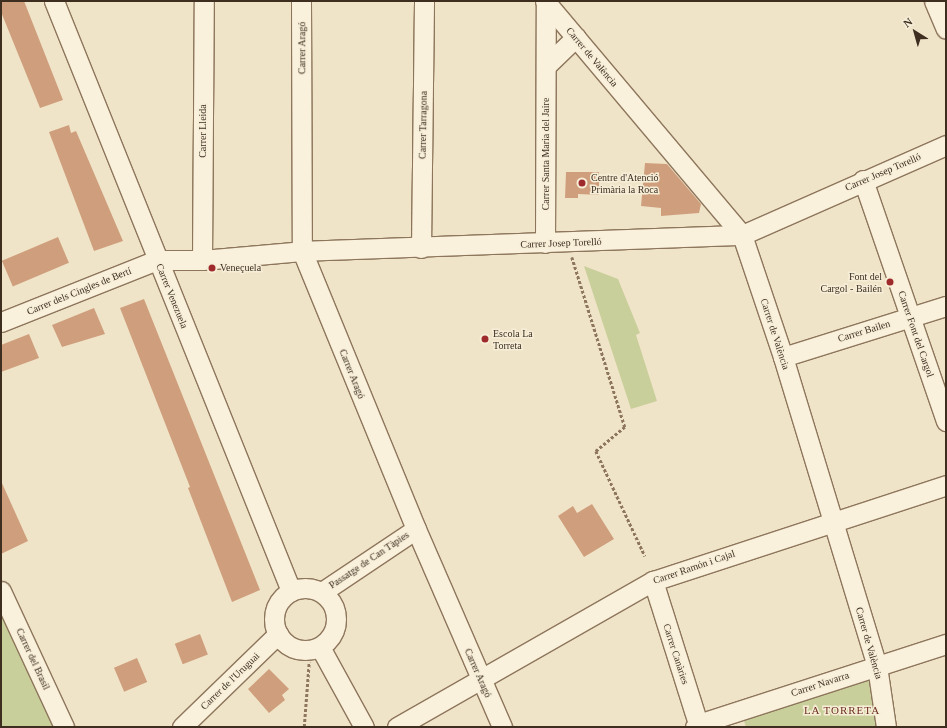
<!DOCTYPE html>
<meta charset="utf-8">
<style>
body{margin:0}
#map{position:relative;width:947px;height:728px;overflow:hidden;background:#f0e4c8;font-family:"Times New Roman",serif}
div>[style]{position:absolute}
.green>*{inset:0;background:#c9cf9b}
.building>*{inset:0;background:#cf9f7d;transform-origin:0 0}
.path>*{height:2.5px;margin-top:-1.25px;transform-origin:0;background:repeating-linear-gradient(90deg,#8d765c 0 3px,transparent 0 5px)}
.roads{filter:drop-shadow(1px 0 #8d765c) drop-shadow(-1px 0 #8d765c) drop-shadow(0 1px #8d765c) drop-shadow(0 -1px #8d765c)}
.minor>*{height:19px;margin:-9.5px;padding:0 9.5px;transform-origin:9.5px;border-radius:9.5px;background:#faf1dc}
.minor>.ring{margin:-9.5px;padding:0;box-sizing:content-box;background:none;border:19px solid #faf1dc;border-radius:50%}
.dots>*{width:11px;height:11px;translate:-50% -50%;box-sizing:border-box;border:2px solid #f7eed8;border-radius:50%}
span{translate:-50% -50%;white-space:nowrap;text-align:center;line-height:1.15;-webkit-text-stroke:3px #f7eed8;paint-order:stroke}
.street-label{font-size:10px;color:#3d2e20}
.poi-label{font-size:10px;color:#3d2e20}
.left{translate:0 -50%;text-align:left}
.right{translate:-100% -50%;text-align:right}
.neighbourhood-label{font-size:11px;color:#6b2e1e;letter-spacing:1px}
.frame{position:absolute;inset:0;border:2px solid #3d2e20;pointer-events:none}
.north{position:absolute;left:895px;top:12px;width:40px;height:40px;-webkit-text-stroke:3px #f7eed8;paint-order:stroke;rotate:323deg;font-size:11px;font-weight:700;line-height:16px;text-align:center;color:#3d2e20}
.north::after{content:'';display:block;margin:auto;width:14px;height:18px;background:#3d2e20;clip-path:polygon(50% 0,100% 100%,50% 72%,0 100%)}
</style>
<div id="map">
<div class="green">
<i style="clip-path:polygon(584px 266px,618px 279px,640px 333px,636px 335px,657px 401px,631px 409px)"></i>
<i style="clip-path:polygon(1px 591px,64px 727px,1px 727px)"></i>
<i style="clip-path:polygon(877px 666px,886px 727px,746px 727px,740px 710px)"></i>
</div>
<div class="building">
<i style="clip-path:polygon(1px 1px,24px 1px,63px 100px,40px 108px,1px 12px)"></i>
<i style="clip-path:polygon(69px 125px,71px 133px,76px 131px,123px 241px,94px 251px,49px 132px)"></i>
<i style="clip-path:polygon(645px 163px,667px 164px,701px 204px,699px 213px,661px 216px,661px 208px,641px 206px)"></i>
<i style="clip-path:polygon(566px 172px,599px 172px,599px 195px,578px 194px,578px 198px,565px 198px)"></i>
<i style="left:58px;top:237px;width:28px;height:61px;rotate:67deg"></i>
<i style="clip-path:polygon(144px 299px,260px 590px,232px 602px,188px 488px,190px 487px,120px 308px)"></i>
<i style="clip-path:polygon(94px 308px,105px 334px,62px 347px,52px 325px)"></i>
<i style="clip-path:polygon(29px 334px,39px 358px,1px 372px,1px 345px)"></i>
<i style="clip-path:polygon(1px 481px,28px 541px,1px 554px)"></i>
<i style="clip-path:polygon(592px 504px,614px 539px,584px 557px,558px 516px,573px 506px,577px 513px)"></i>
<i style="left:200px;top:634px;width:22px;height:27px;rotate:69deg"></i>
<i style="left:137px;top:658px;width:26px;height:25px;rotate:67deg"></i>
<i style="clip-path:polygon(269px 669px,289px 689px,282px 695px,285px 700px,269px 713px,248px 689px)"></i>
</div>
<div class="path">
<i style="left:572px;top:257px;width:178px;rotate:72.7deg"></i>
<i style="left:625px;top:427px;width:38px;rotate:140deg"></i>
<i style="left:596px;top:451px;width:116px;rotate:65deg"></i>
<i style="left:304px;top:727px;width:65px;rotate:-85.6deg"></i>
</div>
<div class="roads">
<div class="minor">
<i style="left:54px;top:1px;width:636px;rotate:68.11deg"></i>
<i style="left:301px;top:1px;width:250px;rotate:89.8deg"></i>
<i style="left:302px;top:251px;width:300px;rotate:67.7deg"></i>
<i style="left:416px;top:529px;width:216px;rotate:66.5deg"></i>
<i style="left:545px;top:1px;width:306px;rotate:49.9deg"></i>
<i style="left:742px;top:235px;width:129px;rotate:71.4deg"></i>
<i style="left:783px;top:357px;width:323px;rotate:73.1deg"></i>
<i style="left:877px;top:666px;width:62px;rotate:81.6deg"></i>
<i style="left:934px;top:1px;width:30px;rotate:67deg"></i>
<i style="left:547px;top:65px;width:40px;rotate:-44deg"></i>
<i style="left:863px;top:180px;width:255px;rotate:71deg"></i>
<i style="left:545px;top:243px;width:241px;rotate:-89.8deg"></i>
<i style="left:421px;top:248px;width:247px;rotate:-89.3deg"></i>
<i style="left:202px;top:260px;width:259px;rotate:-89.6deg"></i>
<i style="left:1px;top:322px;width:168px;rotate:-21.7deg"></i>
<i style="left:157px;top:260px;width:45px"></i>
<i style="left:202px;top:260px;width:100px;rotate:-5.1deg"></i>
<i style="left:302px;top:251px;width:440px;rotate:-2.1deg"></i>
<i style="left:742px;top:235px;width:223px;rotate:-23.8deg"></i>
<i style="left:783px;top:357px;width:171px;rotate:-17.4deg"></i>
<i style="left:653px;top:581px;width:153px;rotate:72.5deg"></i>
<i class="ring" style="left:274px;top:588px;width:43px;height:43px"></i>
<i style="left:1px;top:591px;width:150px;rotate:65.1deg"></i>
<i style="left:322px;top:592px;width:113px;rotate:-33.8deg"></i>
<i style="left:320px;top:647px;width:91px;rotate:61.2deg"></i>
<i style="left:182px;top:727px;width:134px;rotate:-44.1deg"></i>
<i style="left:397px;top:727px;width:295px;rotate:-29.7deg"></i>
<i style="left:653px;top:581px;width:308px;rotate:-18.1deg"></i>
<i style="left:695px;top:727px;width:4px;rotate:-45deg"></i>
<i style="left:698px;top:724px;width:261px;rotate:-17.9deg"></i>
</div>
</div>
<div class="dots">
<i style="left:582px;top:183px;background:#9e2a2b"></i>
<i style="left:212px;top:268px;background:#9e2a2b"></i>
<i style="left:890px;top:282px;background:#9e2a2b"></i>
<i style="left:485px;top:339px;background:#9e2a2b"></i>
</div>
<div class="street-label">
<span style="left:302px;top:48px;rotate:-90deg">Carrer Aragó</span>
<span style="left:592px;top:57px;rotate:50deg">Carrer de València</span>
<span style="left:423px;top:125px;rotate:-89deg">Carrer Tarragona</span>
<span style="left:203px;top:131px;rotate:-90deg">Carrer Lleida</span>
<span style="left:546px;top:154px;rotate:-90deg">Carrer Santa Maria del Jaire</span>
<span style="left:883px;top:172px;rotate:-23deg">Carrer Josep Torelló</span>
<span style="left:561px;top:243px;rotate:-2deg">Carrer Josep Torelló</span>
<span style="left:79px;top:291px;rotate:-22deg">Carrer dels Cingles de Bertí</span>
<span style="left:172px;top:296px;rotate:68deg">Carrer Venezuela</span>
<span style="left:864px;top:331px;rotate:-17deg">Carrer Bailen</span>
<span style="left:775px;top:334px;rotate:72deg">Carrer de València</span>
<span style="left:916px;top:334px;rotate:71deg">Carrer Font del Cargol</span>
<span style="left:352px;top:374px;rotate:68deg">Carrer Aragó</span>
<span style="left:369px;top:560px;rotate:-34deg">Passatge de Can Tàpies</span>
<span style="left:694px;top:567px;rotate:-19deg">Carrer Ramón i Cajal</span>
<span style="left:869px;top:643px;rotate:74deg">Carrer de València</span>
<span style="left:676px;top:654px;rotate:72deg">Carrer Canàries</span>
<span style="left:33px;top:659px;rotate:65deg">Carrer del Brasil</span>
<span style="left:478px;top:673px;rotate:66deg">Carrer Aragó</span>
<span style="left:230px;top:681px;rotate:-44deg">Carrer de l'Uruguai</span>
<span style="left:820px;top:684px;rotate:-18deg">Carrer Navarra</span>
</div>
<div class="poi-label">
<span class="left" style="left:591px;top:183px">Centre d'Atenció<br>Primària la Roca</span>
<span class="left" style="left:220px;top:268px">Veneçuela</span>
<span class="right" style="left:882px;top:282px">Font del<br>Cargol - Bailén</span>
<span class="left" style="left:493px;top:339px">Escola La<br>Torreta</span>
</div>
<div class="neighbourhood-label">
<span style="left:842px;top:710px">LA TORRETA</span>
</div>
<div class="frame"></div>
<div class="north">N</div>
</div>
